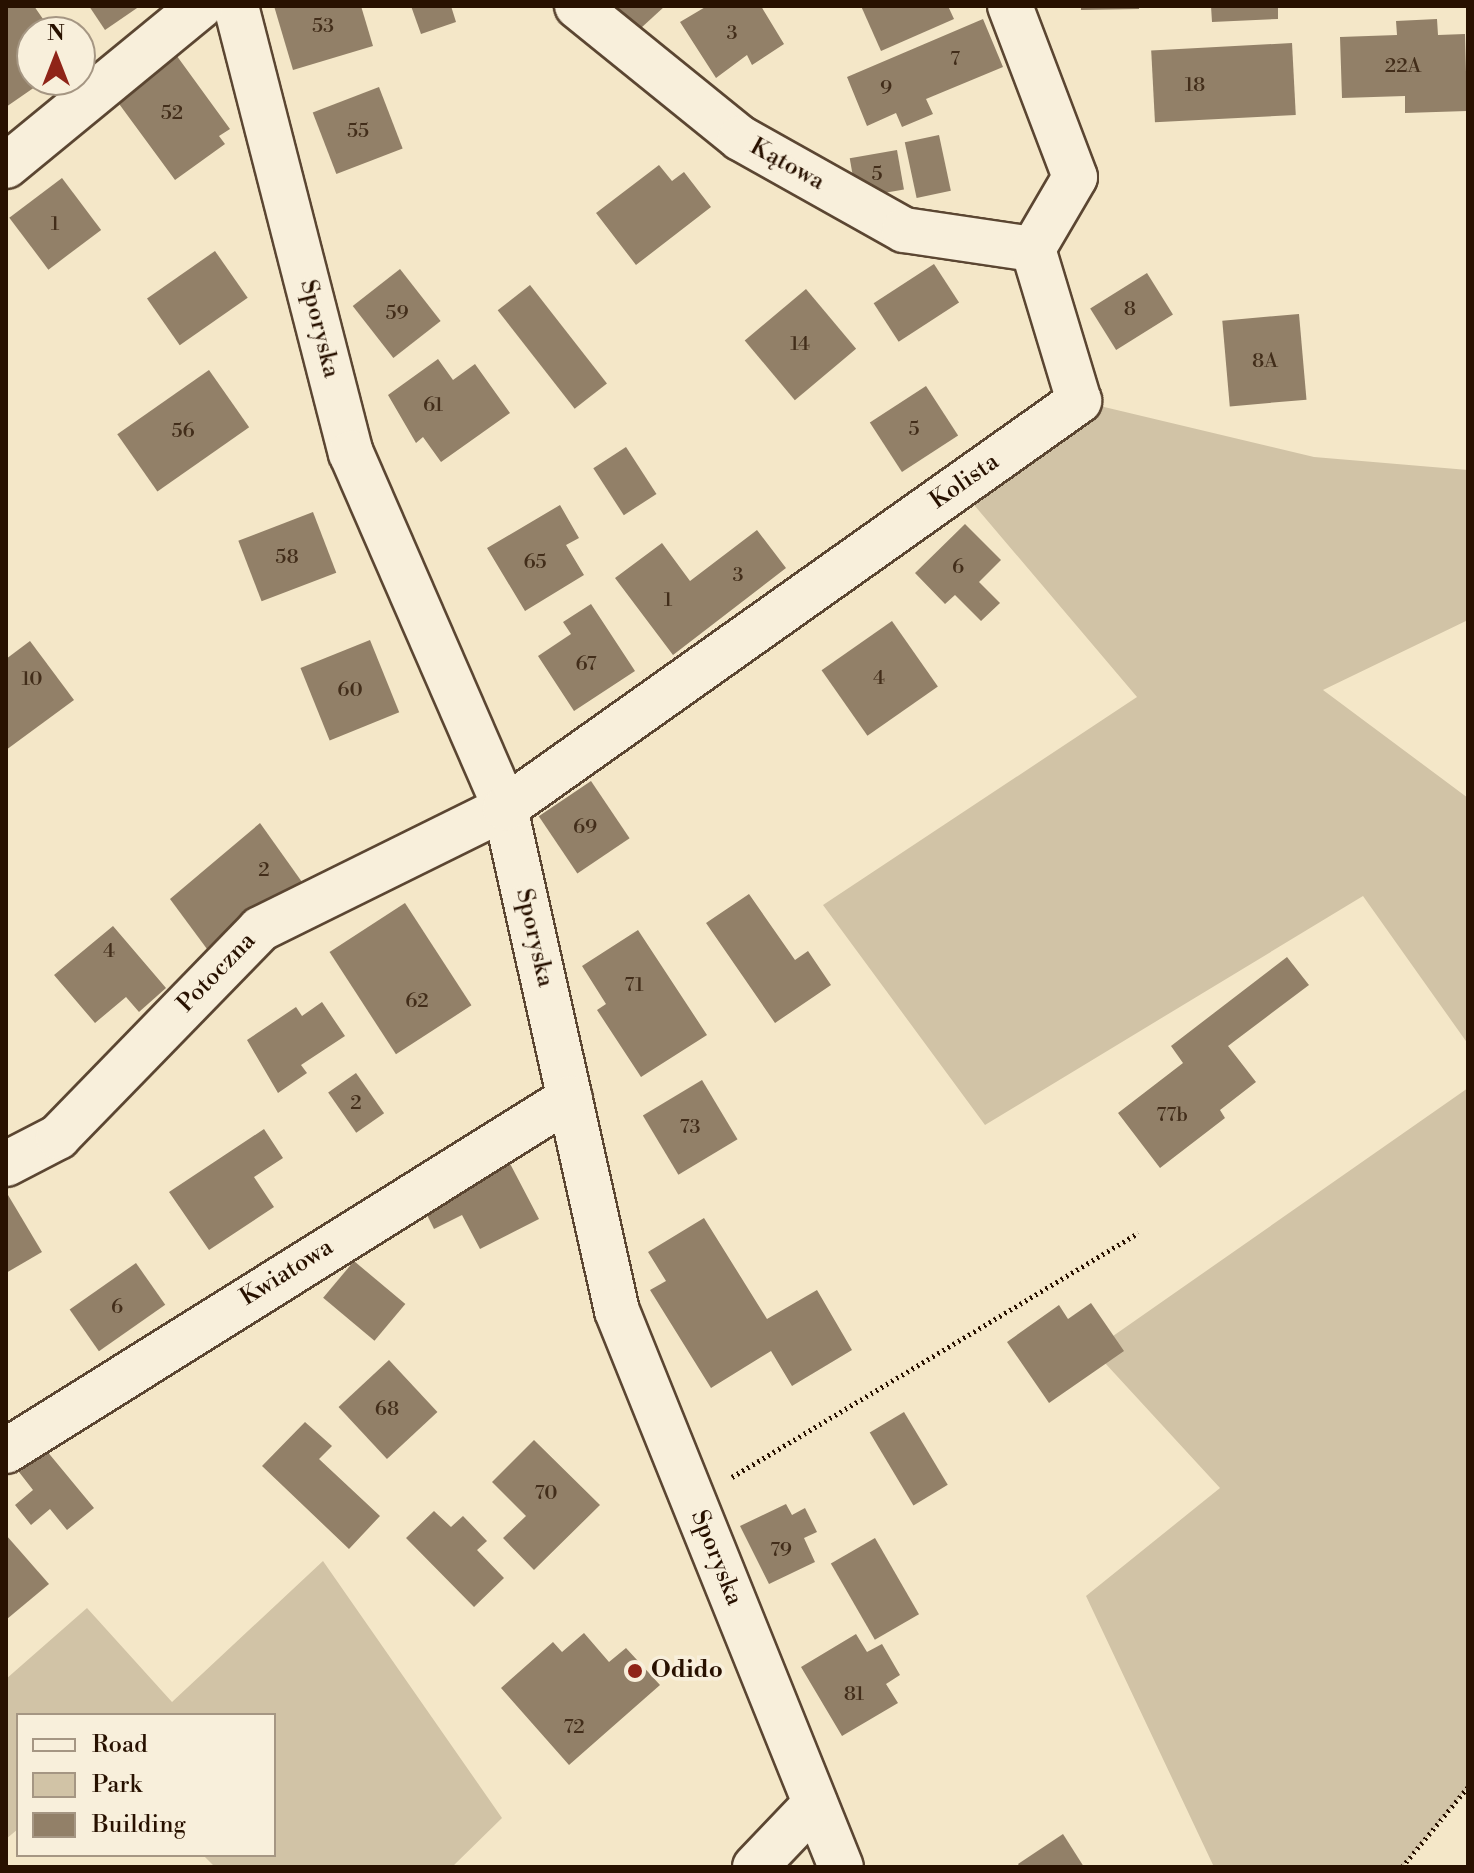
<!DOCTYPE html>
<meta charset="utf-8">
<style>
body{margin:0}
#map{position:relative;width:1474px;height:1873px;overflow:hidden;background:#f4e7c8;font-family:"Libre Bodoni",serif}
div>[style]{position:absolute}
.green>*{inset:0;background:#d1c3a6}
.building>*{inset:0;background:#928068;transform-origin:0 0}
.path>*{height:5px;margin-top:-2.5px;transform-origin:0;background:repeating-linear-gradient(90deg,#281100 0 2px,transparent 0 6px)}
.roads{filter:drop-shadow(2px 0 #5b4632) drop-shadow(-2px 0 #5b4632) drop-shadow(0 2px #5b4632) drop-shadow(0 -2px #5b4632)}
.minor>*{height:44px;margin:-22px;padding:0 22px;transform-origin:22px;border-radius:22px;background:#f8efdb}
.dots>*{width:22px;height:22px;translate:-50% -50%;box-sizing:border-box;border:4px solid #f8efdb;border-radius:50%}
span{translate:-50% -50%;white-space:nowrap;text-align:center;line-height:1.15;-webkit-text-stroke:7px #f8efdb;paint-order:stroke}
.number-label{font-size:20px;color:#422d1a}
.number-label span{-webkit-text-stroke-width:0}
.street-label{font-size:24px;color:#281100}
.poi-label{font-size:24px;color:#281100;font-weight:700}
.left{translate:0 -50%;text-align:left}
.frame{position:absolute;inset:0;border:8px solid #281100;pointer-events:none}
.legend{position:absolute;left:16px;top:1713px;width:260px;height:144px;box-sizing:border-box;background:#f8efdb;border:2px solid #a59683;margin:0;padding:10px 14px;list-style:none;font-size:24px;color:#281100}
.legend li{display:flex;align-items:center;gap:16px;height:40px}
.legend b{width:40px;border:2px solid #a59683}
.north{position:absolute;left:16px;top:16px;width:80px;height:80px;box-sizing:border-box;background:#f8efdb;border:2px solid #a59683;border-radius:50%;rotate:0deg;font-size:22px;font-weight:700;line-height:32px;text-align:center;color:#281100}
.north::after{content:'';display:block;margin:auto;width:28px;height:36px;background:#8f2418;clip-path:polygon(50% 0,100% 100%,50% 72%,0 100%)}
</style>
<div id="map">
<div class="green">
<i style="clip-path:polygon(1079px 401px,1314px 457px,1468px 470px,1468px 620px,1323px 690px,1468px 798px,1468px 1044px,1363px 896px,985px 1125px,823px 905px,1137px 697px,958px 486px)"></i>
<i style="clip-path:polygon(1468px 1088px,1468px 1787px,1402px 1867px,1214px 1867px,1086px 1596px,1220px 1488px,1093px 1350px)"></i>
<i style="clip-path:polygon(323px 1561px,502px 1818px,452px 1867px,215px 1867px,203px 1855px,274px 1855px,274px 1715px,18px 1715px,18px 1829px,6px 1839px,6px 1679px,87px 1608px,172px 1702px)"></i>
</div>
<div class="building">
<i style="clip-path:polygon(6px 6px,34px 6px,52px 32px,32px 32px,32px 80px,45px 80px,6px 107px)"></i>
<i style="clip-path:polygon(89px 6px,140px 6px,105px 30px)"></i>
<i style="clip-path:polygon(274px 6px,361px 6px,373px 46px,293px 70px)"></i>
<i style="clip-path:polygon(411px 6px,451px 6px,456px 22px,421px 34px)"></i>
<i style="clip-path:polygon(599px 6px,665px 6px,629px 39px)"></i>
<i style="clip-path:polygon(707px 6px,761px 6px,784px 44px,752px 65px,747px 55px,716px 78px,680px 22px)"></i>
<i style="clip-path:polygon(861px 6px,948px 6px,954px 19px,881px 51px)"></i>
<i style="clip-path:polygon(1081px 6px,1139px 6px,1139px 9px,1081px 10px)"></i>
<i style="clip-path:polygon(1211px 6px,1278px 6px,1278px 19px,1212px 22px)"></i>
<i style="clip-path:polygon(983px 19px,1003px 67px,926px 99px,933px 114px,902px 127px,896px 113px,867px 126px,847px 77px)"></i>
<i style="clip-path:polygon(1437px 19px,1438px 35px,1465px 34px,1467px 111px,1405px 113px,1405px 96px,1342px 98px,1340px 37px,1397px 35px,1396px 21px)"></i>
<i style="left:1292px;top:43px;width:72px;height:141px;rotate:87deg"></i>
<i style="clip-path:polygon(174px 52px,230px 129px,219px 136px,225px 144px,175px 180px,114px 97px)"></i>
<i style="left:379px;top:87px;width:66px;height:71px;rotate:69deg"></i>
<i style="left:939px;top:135px;width:57px;height:35px;rotate:78deg"></i>
<i style="left:897px;top:150px;width:40px;height:48px;rotate:80deg"></i>
<i style="clip-path:polygon(659px 165px,672px 181px,684px 172px,711px 207px,636px 265px,596px 213px)"></i>
<i style="left:62px;top:178px;width:65px;height:66px;rotate:53deg"></i>
<i style="left:215px;top:251px;width:57px;height:83px;rotate:55deg"></i>
<i style="left:934px;top:264px;width:46px;height:72px;rotate:57deg"></i>
<i style="left:400px;top:269px;width:66px;height:60px;rotate:52deg"></i>
<i style="left:1147px;top:273px;width:49px;height:67px;rotate:58deg"></i>
<i style="left:530px;top:285px;width:125px;height:41px;rotate:52deg"></i>
<i style="left:806px;top:289px;width:78px;height:80px;rotate:50deg"></i>
<i style="left:1299px;top:314px;width:86px;height:77px;rotate:85deg"></i>
<i style="clip-path:polygon(438px 359px,453px 380px,475px 364px,510px 413px,441px 462px,423px 437px,416px 443px,388px 395px)"></i>
<i style="left:209px;top:370px;width:70px;height:112px;rotate:55deg"></i>
<i style="left:926px;top:386px;width:59px;height:67px;rotate:57deg"></i>
<i style="left:626px;top:447px;width:56px;height:39px;rotate:57deg"></i>
<i style="clip-path:polygon(560px 505px,579px 538px,566px 545px,584px 575px,525px 611px,487px 548px)"></i>
<i style="left:313px;top:512px;width:65px;height:80px;rotate:69deg"></i>
<i style="clip-path:polygon(965px 524px,1001px 560px,979px 582px,1000px 603px,981px 621px,955px 595px,945px 604px,915px 573px)"></i>
<i style="clip-path:polygon(757px 530px,786px 568px,673px 655px,615px 578px,662px 543px,690px 581px)"></i>
<i style="clip-path:polygon(591px 604px,635px 671px,574px 711px,538px 656px,571px 634px,563px 622px)"></i>
<i style="left:892px;top:621px;width:80px;height:86px;rotate:55deg"></i>
<i style="left:370px;top:640px;width:78px;height:75px;rotate:68deg"></i>
<i style="clip-path:polygon(30px 641px,74px 700px,6px 750px,6px 659px)"></i>
<i style="left:591px;top:781px;width:69px;height:63px;rotate:56deg"></i>
<i style="clip-path:polygon(260px 823px,302px 882px,207px 949px,170px 899px)"></i>
<i style="clip-path:polygon(749px 894px,795px 960px,808px 951px,831px 985px,775px 1023px,706px 923px)"></i>
<i style="left:405px;top:903px;width:122px;height:90px;rotate:57deg"></i>
<i style="clip-path:polygon(113px 926px,166px 988px,139px 1012px,126px 997px,95px 1023px,54px 975px)"></i>
<i style="clip-path:polygon(638px 930px,707px 1035px,641px 1077px,597px 1010px,606px 1004px,582px 966px)"></i>
<i style="clip-path:polygon(1287px 957px,1309px 985px,1228px 1046px,1256px 1082px,1220px 1110px,1225px 1118px,1160px 1168px,1118px 1113px,1183px 1063px,1171px 1046px)"></i>
<i style="clip-path:polygon(322px 1002px,345px 1036px,301px 1065px,307px 1073px,278px 1093px,247px 1040px,296px 1007px,302px 1016px)"></i>
<i style="left:356px;top:1073px;width:49px;height:34px;rotate:55deg"></i>
<i style="left:702px;top:1080px;width:69px;height:69px;rotate:59deg"></i>
<i style="clip-path:polygon(264px 1129px,283px 1158px,254px 1177px,274px 1207px,209px 1250px,169px 1192px)"></i>
<i style="clip-path:polygon(506px 1156px,539px 1219px,480px 1249px,462px 1215px,434px 1229px,420px 1201px)"></i>
<i style="clip-path:polygon(8px 1195px,42px 1252px,6px 1273px,6px 1197px)"></i>
<i style="clip-path:polygon(704px 1218px,767px 1319px,817px 1290px,852px 1350px,792px 1386px,771px 1351px,711px 1388px,650px 1290px,666px 1281px,648px 1252px)"></i>
<i style="left:354px;top:1261px;width:67px;height:48px;rotate:40deg"></i>
<i style="left:136px;top:1263px;width:51px;height:81px;rotate:55deg"></i>
<i style="clip-path:polygon(1091px 1303px,1124px 1351px,1049px 1403px,1007px 1342px,1059px 1305px,1068px 1319px)"></i>
<i style="left:389px;top:1360px;width:71px;height:69px;rotate:47deg"></i>
<i style="left:904px;top:1412px;width:85px;height:40px;rotate:59deg"></i>
<i style="clip-path:polygon(305px 1422px,332px 1446px,319px 1459px,380px 1516px,349px 1549px,262px 1466px)"></i>
<i style="clip-path:polygon(534px 1440px,600px 1505px,534px 1570px,503px 1538px,526px 1516px,492px 1482px)"></i>
<i style="clip-path:polygon(46px 1450px,94px 1508px,67px 1530px,50px 1509px,31px 1525px,15px 1505px,33px 1490px,19px 1472px)"></i>
<i style="clip-path:polygon(786px 1504px,792px 1515px,805px 1508px,817px 1532px,804px 1538px,815px 1562px,769px 1584px,740px 1526px)"></i>
<i style="clip-path:polygon(434px 1511px,451px 1527px,463px 1516px,487px 1541px,477px 1550px,504px 1578px,474px 1607px,406px 1538px)"></i>
<i style="clip-path:polygon(6px 1535px,49px 1584px,7px 1619px,6px 1617px)"></i>
<i style="left:875px;top:1538px;width:88px;height:51px;rotate:60deg"></i>
<i style="clip-path:polygon(584px 1633px,609px 1662px,626px 1648px,660px 1685px,569px 1765px,501px 1688px,553px 1642px,562px 1652px)"></i>
<i style="clip-path:polygon(856px 1634px,867px 1652px,882px 1644px,900px 1675px,886px 1684px,898px 1703px,842px 1736px,801px 1667px)"></i>
<i style="clip-path:polygon(1063px 1834px,1084px 1867px,1020px 1867px,1018px 1864px)"></i>
</div>
<div class="path">
<i style="left:732px;top:1477px;width:474px;rotate:-31deg"></i>
<i style="left:1402px;top:1867px;width:104px;rotate:-50.5deg"></i>
</div>
<div class="roads">
<div class="minor">
<i style="left:236px;top:6px;width:462px;rotate:75.6deg"></i>
<i style="left:351px;top:453px;width:387px;rotate:66.5deg"></i>
<i style="left:505px;top:808px;width:515px;rotate:77.45deg"></i>
<i style="left:617px;top:1311px;width:599px;rotate:68.06deg"></i>
<i style="left:577px;top:6px;width:210px;rotate:39deg"></i>
<i style="left:740px;top:138px;width:188px;rotate:29.3deg"></i>
<i style="left:904px;top:230px;width:130px;rotate:8.4deg"></i>
<i style="left:6px;top:166px;width:252px;rotate:-39.4deg"></i>
<i style="left:6px;top:1164px;width:59px;rotate:-27.4deg"></i>
<i style="left:58px;top:1137px;width:290px;rotate:-45.8deg"></i>
<i style="left:260px;top:929px;width:273px;rotate:-26.3deg"></i>
<i style="left:505px;top:808px;width:704px;rotate:-35.34deg"></i>
<i style="left:1079px;top:401px;width:159px;rotate:-106.8deg"></i>
<i style="left:1033px;top:249px;width:83px;rotate:-59.7deg"></i>
<i style="left:1075px;top:177px;width:183px;rotate:-110.8deg"></i>
<i style="left:6px;top:1451px;width:665px;rotate:-32.04deg"></i>
<i style="left:755px;top:1867px;width:87px;rotate:-46.4deg"></i>
</div>
</div>
<div class="dots">
<i style="left:635px;top:1671px;background:#8f2418"></i>
</div>
<div class="number-label">
<span style="left:323px;top:26px">53</span>
<span style="left:732px;top:33px">3</span>
<span style="left:955px;top:59px">7</span>
<span style="left:1403px;top:66px">22A</span>
<span style="left:1195px;top:85px">18</span>
<span style="left:886px;top:88px">9</span>
<span style="left:172px;top:113px">52</span>
<span style="left:358px;top:131px">55</span>
<span style="left:877px;top:174px">5</span>
<span style="left:55px;top:224px">1</span>
<span style="left:1130px;top:309px">8</span>
<span style="left:397px;top:313px">59</span>
<span style="left:800px;top:344px">14</span>
<span style="left:1265px;top:361px">8A</span>
<span style="left:433px;top:405px">61</span>
<span style="left:914px;top:429px">5</span>
<span style="left:183px;top:431px">56</span>
<span style="left:287px;top:557px">58</span>
<span style="left:535px;top:562px">65</span>
<span style="left:958px;top:567px">6</span>
<span style="left:738px;top:575px">3</span>
<span style="left:668px;top:600px">1</span>
<span style="left:586px;top:664px">67</span>
<span style="left:879px;top:678px">4</span>
<span style="left:32px;top:679px">10</span>
<span style="left:350px;top:690px">60</span>
<span style="left:585px;top:827px">69</span>
<span style="left:264px;top:870px">2</span>
<span style="left:109px;top:951px">4</span>
<span style="left:634px;top:985px">71</span>
<span style="left:417px;top:1001px">62</span>
<span style="left:356px;top:1103px">2</span>
<span style="left:1172px;top:1115px">77b</span>
<span style="left:690px;top:1127px">73</span>
<span style="left:117px;top:1307px">6</span>
<span style="left:387px;top:1409px">68</span>
<span style="left:546px;top:1493px">70</span>
<span style="left:781px;top:1550px">79</span>
<span style="left:854px;top:1694px">81</span>
<span style="left:574px;top:1727px">72</span>
</div>
<div class="street-label">
<span style="left:787px;top:165px;rotate:29deg">Kątowa</span>
<span style="left:319px;top:329px;rotate:76deg">Sporyska</span>
<span style="left:965px;top:482px;rotate:-35deg">Kolista</span>
<span style="left:534px;top:938px;rotate:77deg">Sporyska</span>
<span style="left:217px;top:973px;rotate:-46deg">Potoczna</span>
<span style="left:287px;top:1273px;rotate:-32deg">Kwiatowa</span>
<span style="left:716px;top:1558px;rotate:68deg">Sporyska</span>
</div>
<div class="poi-label">
<span class="left" style="left:651px;top:1671px">Odido</span>
</div>
<div class="frame"></div>
<ul class="legend">
<li><b style="height:10px;background:#f8efdb"></b>Road</li>
<li><b style="height:22px;background:#d1c3a6"></b>Park</li>
<li><b style="height:22px;background:#928068"></b>Building</li>
</ul>
<div class="north">N</div>
</div>
